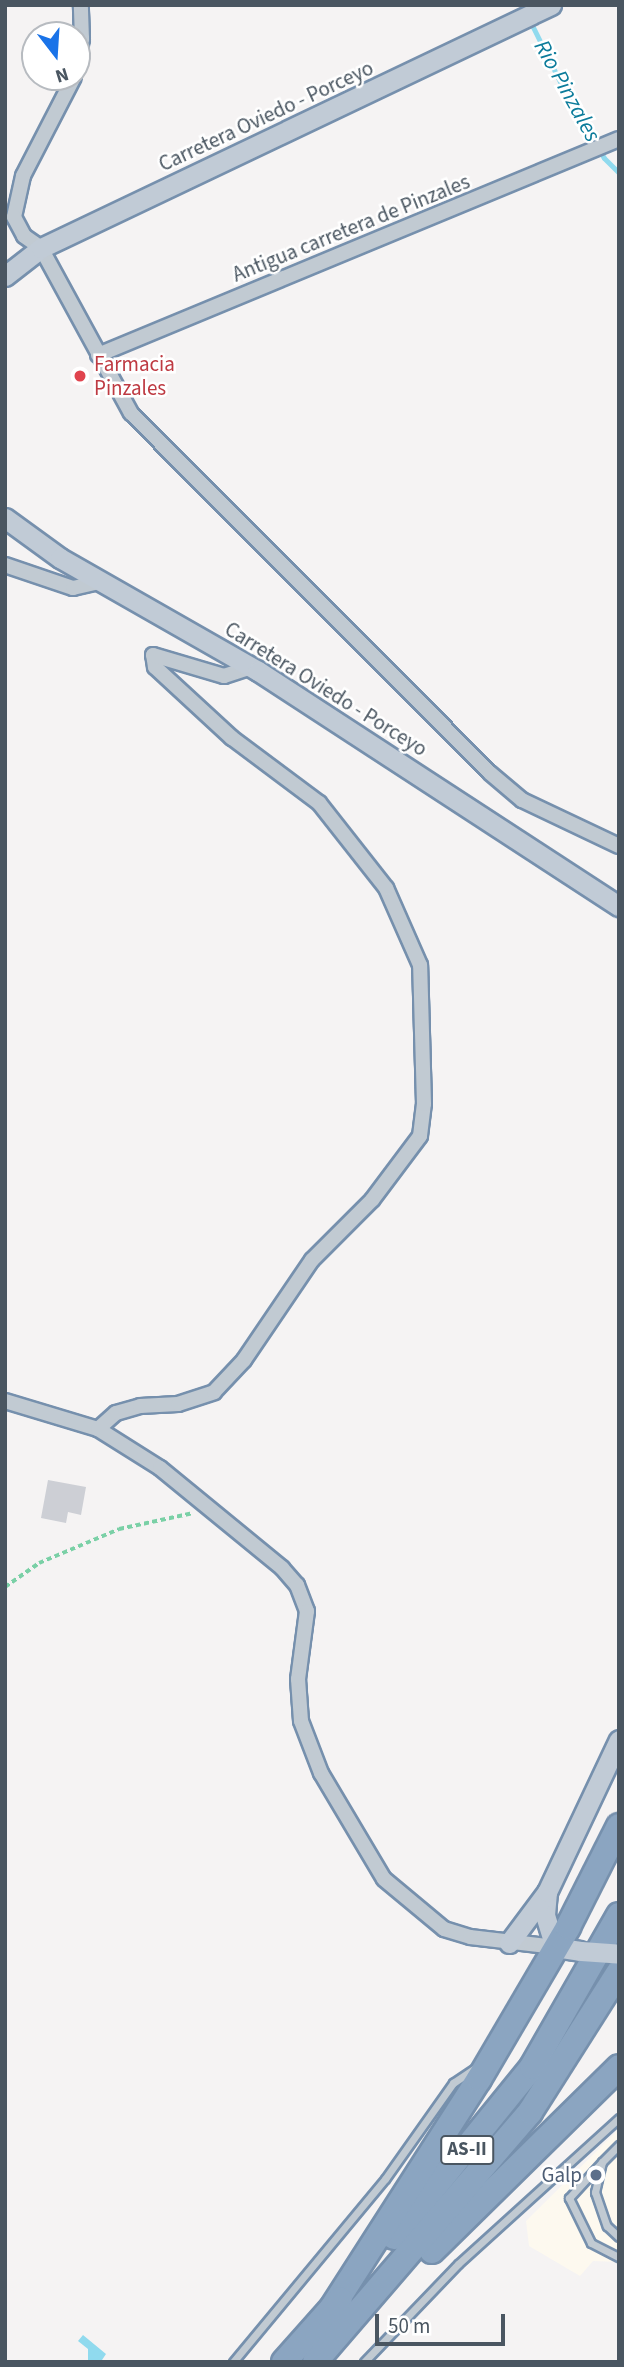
<!DOCTYPE html>
<style>
body{margin:0}
#map{position:relative;width:624px;height:2367px;overflow:hidden;background:#f5f3f3;font-family:"Source Sans 3",sans-serif}
div>[style]{position:absolute}
.commercial>*{inset:0;background:#fdf9ef}
.water>*{inset:0;background:#90daee}
.stream>*{height:5px;margin:-2.5px;padding:0 2.5px;transform-origin:2.5px;border-radius:2.5px;background:#90daee}
.building>*{inset:0;background:#cdcfd5}
.path>*{height:3.5px;margin-top:-1.75px;transform-origin:0;background:repeating-linear-gradient(90deg,#7ad0a6 0 5px,transparent 0 8.5px)}
.roads{filter:drop-shadow(2px 0 #7690ad) drop-shadow(-2px 0 #7690ad) drop-shadow(0 2px #7690ad) drop-shadow(0 -2px #7690ad)}
.lane>*{height:7px;margin:-3.5px;padding:0 3.5px;transform-origin:3.5px;border-radius:3.5px;background:#c1cad2}
.street>*{height:14px;margin:-7px;padding:0 7px;transform-origin:7px;border-radius:7px;background:#c1cad2}
.secondary>*{height:19px;margin:-9.5px;padding:0 9.5px;transform-origin:9.5px;border-radius:9.5px;background:#c1cbd6}
.highway>*{height:24px;margin:-12px;padding:0 12px;transform-origin:12px;border-radius:12px;background:#8ba5c1}
.secondary-bridge>*{height:19px;margin:-9.5px;padding:0 9.5px;transform-origin:9.5px;border-radius:9.5px;background:#c1cbd6}
.dots>*{width:19px;height:19px;translate:-50% -50%;box-sizing:border-box;border:4px solid #fff;border-radius:50%}
span{translate:-50% -50%;white-space:nowrap;text-align:center;line-height:1.15;-webkit-text-stroke:5px #fff;paint-order:stroke}
.shield-label span{padding:2px 5px;background:#fff;border:2px solid;border-radius:5px;-webkit-text-stroke-width:0}
.shield-label{font-size:19px;color:#4a5661;font-weight:700}
.street-label{font-size:21px;color:#4a5661}
.health-label{font-size:21px;color:#be3a42}
.left{translate:0 -50%;text-align:left}
.service-label{font-size:21px;color:#4e5e75}
.right{translate:-100% -50%;text-align:right}
.water-label{font-size:23px;color:#0c7c9b;font-style:italic}
.frame{position:absolute;inset:0;border:7px solid #4a5661;pointer-events:none}
.north{position:absolute;left:21px;top:21px;width:70px;height:70px;box-sizing:border-box;background:#fff;border:2px solid #b7bbc0;border-radius:50%;rotate:163deg;font-size:19px;font-weight:700;line-height:28px;text-align:center;color:#4a5661}
.north::after{content:'';display:block;margin:auto;width:24px;height:32px;background:#1a73e8;clip-path:polygon(50% 0,100% 100%,50% 72%,0 100%)}
.scale{position:absolute;left:375px;top:2314px;width:130px;height:32px;box-sizing:border-box;border:4px solid #4a5661;border-top:0;padding-left:9px;font-size:21px;line-height:24px;white-space:nowrap;color:#4a5661;-webkit-text-stroke:5px #fff;paint-order:stroke}
</style>
<div id="map">
<div class="commercial">
<i style="clip-path:polygon(619px 2129px,619px 2262px,593px 2261px,580px 2276px,529px 2246px,526px 2221px)"></i>
</div>
<div class="water">
<i style="clip-path:polygon(83px 2335px,106px 2354px,102px 2360px,88px 2360px,88px 2349px,78px 2341px)"></i>
</div>
<div class="stream">
<i style="left:530px;top:21px;width:81px;rotate:63.7deg"></i>
<i style="left:566px;top:94px;width:74px;rotate:59.3deg"></i>
<i style="left:604px;top:158px;width:21px;rotate:45deg"></i>
</div>
<div class="building">
<i style="clip-path:polygon(48px 1480px,86px 1487px,81px 1515px,68px 1512px,66px 1523px,41px 1518px)"></i>
</div>
<div class="path">
<i style="left:5px;top:1587px;width:42px;rotate:-35.2deg"></i>
<i style="left:39px;top:1563px;width:87px;rotate:-23deg"></i>
<i style="left:119px;top:1529px;width:76px;rotate:-12.2deg"></i>
</div>
<div class="roads">
<div class="lane">
<i style="left:619px;top:2145px;width:24px;rotate:135deg"></i>
<i style="left:602px;top:2162px;width:31px;rotate:103deg"></i>
<i style="left:595px;top:2192px;width:36px;rotate:71deg"></i>
<i style="left:607px;top:2226px;width:16px;rotate:43deg"></i>
<i style="left:602px;top:2162px;width:49px;rotate:132.5deg"></i>
<i style="left:569px;top:2198px;width:50px;rotate:63.9deg"></i>
<i style="left:591px;top:2243px;width:31px;rotate:27deg"></i>
<i style="left:233px;top:2362px;width:238px;rotate:-50.3deg"></i>
<i style="left:385px;top:2179px;width:118px;rotate:-54.7deg"></i>
<i style="left:453px;top:2083px;width:27px;rotate:-34deg"></i>
<i style="left:364px;top:2362px;width:136px;rotate:-46.2deg"></i>
<i style="left:458px;top:2264px;width:217px;rotate:-42.2deg"></i>
</div>
<div class="street">
<i style="left:77px;top:63px;width:25px;rotate:-78deg"></i>
<i style="left:82px;top:39px;width:34px;rotate:-92deg"></i>
<i style="left:74px;top:77px;width:111px;rotate:117.3deg"></i>
<i style="left:23px;top:176px;width:42px;rotate:102.4deg"></i>
<i style="left:14px;top:217px;width:21px;rotate:62deg"></i>
<i style="left:24px;top:236px;width:21px;rotate:35deg"></i>
<i style="left:41px;top:248px;width:188px;rotate:61.4deg"></i>
<i style="left:131px;top:413px;width:508px;rotate:45.08deg"></i>
<i style="left:490px;top:773px;width:42px;rotate:40.2deg"></i>
<i style="left:522px;top:800px;width:107px;rotate:25.4deg"></i>
<i style="left:98px;top:355px;width:564px;rotate:-22.52deg"></i>
<i style="left:5px;top:565px;width:72px;rotate:18.7deg"></i>
<i style="left:73px;top:588px;width:28px;rotate:-13deg"></i>
<i style="left:5px;top:1401px;width:97px;rotate:16.8deg"></i>
<i style="left:98px;top:1429px;width:73px;rotate:32.2deg"></i>
<i style="left:160px;top:1468px;width:158px;rotate:39.3deg"></i>
<i style="left:282px;top:1568px;width:23px;rotate:49deg"></i>
<i style="left:297px;top:1585px;width:28px;rotate:69deg"></i>
<i style="left:307px;top:1611px;width:69px;rotate:97.5deg"></i>
<i style="left:298px;top:1679px;width:42px;rotate:85.9deg"></i>
<i style="left:301px;top:1721px;width:56px;rotate:69deg"></i>
<i style="left:321px;top:1773px;width:123px;rotate:59.3deg"></i>
<i style="left:384px;top:1879px;width:78px;rotate:39.8deg"></i>
<i style="left:444px;top:1929px;width:27px;rotate:17deg"></i>
<i style="left:470px;top:1937px;width:86px;rotate:6.7deg"></i>
<i style="left:98px;top:1429px;width:24px;rotate:-42deg"></i>
<i style="left:116px;top:1413px;width:25px;rotate:-16deg"></i>
<i style="left:140px;top:1406px;width:38px;rotate:-3deg"></i>
<i style="left:178px;top:1404px;width:38px;rotate:-18deg"></i>
<i style="left:214px;top:1392px;width:44px;rotate:-46.8deg"></i>
<i style="left:244px;top:1360px;width:121px;rotate:-55.8deg"></i>
<i style="left:312px;top:1260px;width:85px;rotate:-45deg"></i>
<i style="left:372px;top:1200px;width:80px;rotate:-53.1deg"></i>
<i style="left:420px;top:1136px;width:32px;rotate:-83deg"></i>
<i style="left:424px;top:1104px;width:139px;rotate:-91.6deg"></i>
<i style="left:420px;top:965px;width:84px;rotate:-113.8deg"></i>
<i style="left:386px;top:888px;width:108px;rotate:-128.2deg"></i>
<i style="left:319px;top:803px;width:109px;rotate:-143.2deg"></i>
<i style="left:232px;top:738px;width:105px;rotate:-137.3deg"></i>
<i style="left:155px;top:667px;width:12px;rotate:-99deg"></i>
<i style="left:153px;top:655px;width:74px;rotate:16.5deg"></i>
<i style="left:224px;top:676px;width:28px;rotate:-18deg"></i>
</div>
<div class="secondary">
<i style="left:5px;top:276px;width:46px;rotate:-37.9deg"></i>
<i style="left:41px;top:248px;width:565px;rotate:-25.48deg"></i>
<i style="left:5px;top:518px;width:68px;rotate:36deg"></i>
<i style="left:60px;top:558px;width:228px;rotate:29.7deg"></i>
<i style="left:258px;top:671px;width:431px;rotate:33.1deg"></i>
<i style="left:547px;top:1892px;width:23px;rotate:95deg"></i>
<i style="left:545px;top:1915px;width:34px;rotate:73deg"></i>
<i style="left:555px;top:1947px;width:25px;rotate:9deg"></i>
<i style="left:509px;top:1943px;width:64px;rotate:-53.3deg"></i>
<i style="left:547px;top:1892px;width:168px;rotate:-64.7deg"></i>
</div>
<div class="highway">
<i style="left:394px;top:2237px;width:219px;rotate:-50.9deg"></i>
<i style="left:532px;top:2067px;width:175px;rotate:-60.2deg"></i>
<i style="left:432px;top:2251px;width:262px;rotate:-44.5deg"></i>
<i style="left:330px;top:2311px;width:276px;rotate:-57.3deg"></i>
<i style="left:479px;top:2079px;width:176px;rotate:-59.6deg"></i>
<i style="left:568px;top:1927px;width:113px;rotate:-63.2deg"></i>
<i style="left:284px;top:2362px;width:84px;rotate:-48.4deg"></i>
<i style="left:315px;top:2362px;width:330px;rotate:-49.3deg"></i>
<i style="left:530px;top:2112px;width:166px;rotate:-57.6deg"></i>
</div>
</div>
<div class="secondary-bridge">
<i style="left:580px;top:1951px;width:39px;rotate:4deg"></i>
</div>
<div class="dots">
<i style="left:80px;top:376px;background:#e0444e"></i>
<i style="left:596px;top:2175px;background:#5c6f8a"></i>
</div>
<div class="shield-label">
<span style="left:467px;top:2150px">AS-II</span>
</div>
<div class="street-label">
<span style="left:266px;top:116px;rotate:-25deg">Carretera Oviedo - Porceyo</span>
<span style="left:351px;top:228px;rotate:-22deg">Antigua carretera de Pinzales</span>
<span style="left:326px;top:689px;rotate:32deg">Carretera Oviedo - Porceyo</span>
</div>
<div class="health-label">
<span class="left" style="left:94px;top:376px">Farmacia<br>Pinzales</span>
</div>
<div class="service-label">
<span class="right" style="left:582px;top:2175px">Galp</span>
</div>
<div class="water-label">
<span style="left:567px;top:91px;rotate:61deg">Rio Pinzales</span>
</div>
<div class="frame"></div>
<div class="north">N</div>
<div class="scale">50 m</div>
</div>
